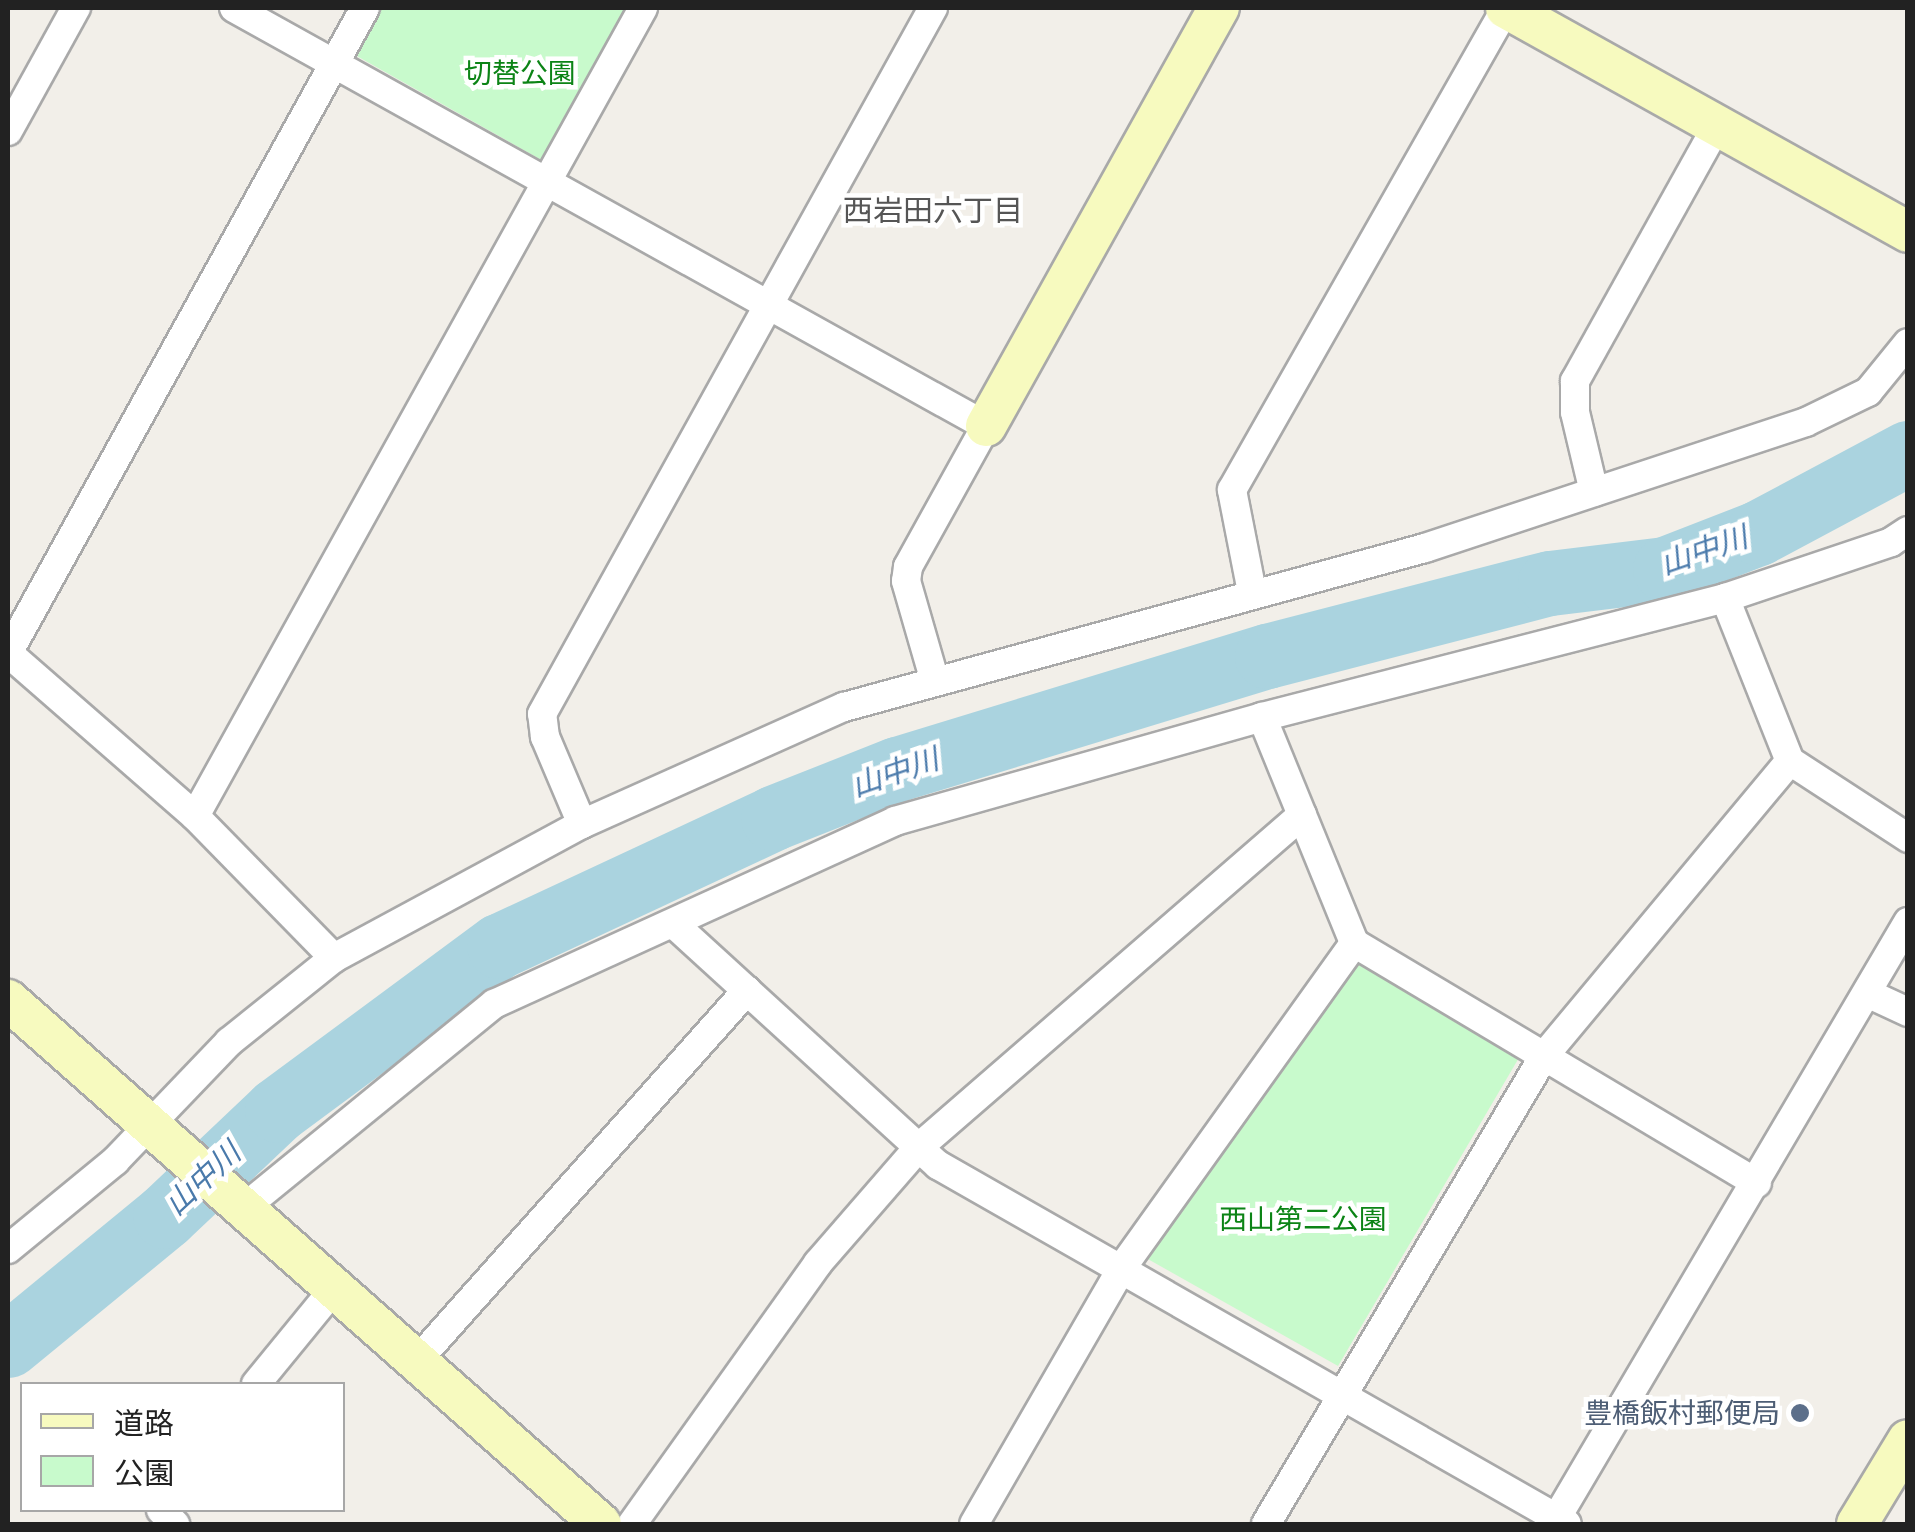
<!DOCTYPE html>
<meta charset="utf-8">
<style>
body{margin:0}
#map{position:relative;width:1915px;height:1532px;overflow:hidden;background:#f2efe9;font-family:"Space Grotesk","Noto Sans JP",sans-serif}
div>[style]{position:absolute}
.park>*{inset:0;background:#c8facc}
.river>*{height:65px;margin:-32.5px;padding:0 32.5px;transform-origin:32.5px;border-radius:32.5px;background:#aad3df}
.roads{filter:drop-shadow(2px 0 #a9a9a9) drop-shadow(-2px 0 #a9a9a9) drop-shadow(0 2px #a9a9a9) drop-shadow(0 -2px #a9a9a9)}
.street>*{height:28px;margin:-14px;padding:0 14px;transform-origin:14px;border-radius:14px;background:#fff}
.secondary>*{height:40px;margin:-20px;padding:0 20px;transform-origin:20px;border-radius:20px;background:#f7fabf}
.dots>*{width:28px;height:28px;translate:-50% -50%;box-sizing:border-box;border:5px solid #fff;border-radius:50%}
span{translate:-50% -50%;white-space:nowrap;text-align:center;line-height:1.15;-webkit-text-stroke:9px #fff;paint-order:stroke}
.park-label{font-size:28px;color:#0c8416}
.service-label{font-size:28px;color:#4e5e75}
.right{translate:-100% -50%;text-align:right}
.neighbourhood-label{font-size:30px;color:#555}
.water-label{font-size:30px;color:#4a7aab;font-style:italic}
.frame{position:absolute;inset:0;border:10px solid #222;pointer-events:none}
.legend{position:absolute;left:20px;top:1382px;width:325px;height:130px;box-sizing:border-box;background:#fff;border:2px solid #a7a7a7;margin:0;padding:12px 18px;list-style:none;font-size:30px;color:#222}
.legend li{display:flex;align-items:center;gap:20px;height:50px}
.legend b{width:50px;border:2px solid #a7a7a7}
</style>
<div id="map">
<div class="park">
<i style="clip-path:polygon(380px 8px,631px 8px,545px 162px,355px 55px)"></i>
<i style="clip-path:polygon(1358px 960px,1520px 1056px,1338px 1366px,1146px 1258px)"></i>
</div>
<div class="river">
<i style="left:8px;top:1345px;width:203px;rotate:-39.4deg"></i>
<i style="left:165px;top:1216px;width:154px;rotate:-43.4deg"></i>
<i style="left:277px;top:1110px;width:276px;rotate:-36.5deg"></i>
<i style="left:499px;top:946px;width:302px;rotate:-25deg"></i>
<i style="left:773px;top:818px;width:133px;rotate:-21.6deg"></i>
<i style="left:897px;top:769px;width:387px;rotate:-17deg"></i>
<i style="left:1267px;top:656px;width:292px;rotate:-14.5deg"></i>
<i style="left:1550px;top:583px;width:116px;rotate:-6.9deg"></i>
<i style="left:1665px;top:569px;width:100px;rotate:-21.2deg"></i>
<i style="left:1758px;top:533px;width:170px;rotate:-28.1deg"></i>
</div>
<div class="roads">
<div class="street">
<i style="left:234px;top:8px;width:860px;rotate:29.07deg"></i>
<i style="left:986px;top:426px;width:161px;rotate:119deg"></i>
<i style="left:908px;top:567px;width:14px;rotate:98deg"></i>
<i style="left:906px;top:581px;width:101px;rotate:73.9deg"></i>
<i style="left:8px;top:131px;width:141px;rotate:-61.1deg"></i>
<i style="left:1594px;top:492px;width:82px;rotate:-103.4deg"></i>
<i style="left:1575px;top:412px;width:31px;rotate:-90deg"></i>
<i style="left:1575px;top:381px;width:292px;rotate:-60.9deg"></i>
<i style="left:1252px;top:592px;width:104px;rotate:-101.1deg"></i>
<i style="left:1232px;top:490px;width:554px;rotate:-60.38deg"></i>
<i style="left:1725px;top:598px;width:175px;rotate:68.3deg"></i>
<i style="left:1790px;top:761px;width:141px;rotate:33.1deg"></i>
<i style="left:1262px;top:717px;width:244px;rotate:67.8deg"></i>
<i style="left:1354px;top:943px;width:469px;rotate:30.8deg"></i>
<i style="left:195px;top:816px;width:924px;rotate:-60.99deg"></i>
<i style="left:582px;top:824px;width:95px;rotate:-113deg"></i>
<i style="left:545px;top:737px;width:23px;rotate:-97deg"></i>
<i style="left:542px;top:714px;width:807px;rotate:-61.02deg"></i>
<i style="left:675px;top:925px;width:356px;rotate:42.4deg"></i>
<i style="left:938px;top:1165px;width:724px;rotate:29.72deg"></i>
<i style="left:334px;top:958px;width:199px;rotate:-134.4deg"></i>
<i style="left:195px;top:816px;width:248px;rotate:-138.9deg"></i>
<i style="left:8px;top:653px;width:737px;rotate:-61.04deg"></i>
<i style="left:1867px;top:993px;width:45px;rotate:24.9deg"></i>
<i style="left:240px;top:1211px;width:328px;rotate:-39.2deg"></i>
<i style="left:494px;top:1004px;width:441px;rotate:-24.5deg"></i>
<i style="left:895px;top:821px;width:381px;rotate:-15.8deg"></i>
<i style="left:1262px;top:717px;width:478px;rotate:-14.4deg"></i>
<i style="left:1725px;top:598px;width:175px;rotate:-18.6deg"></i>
<i style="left:1891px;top:542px;width:20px;rotate:-33deg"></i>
<i style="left:8px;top:1249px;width:139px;rotate:-39.4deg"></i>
<i style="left:115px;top:1161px;width:165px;rotate:-46.2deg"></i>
<i style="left:229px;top:1042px;width:134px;rotate:-38.7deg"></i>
<i style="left:334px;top:958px;width:282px;rotate:-28.4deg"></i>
<i style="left:582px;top:824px;width:287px;rotate:-24.1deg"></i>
<i style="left:844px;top:707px;width:602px;rotate:-15.31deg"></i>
<i style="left:1425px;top:548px;width:401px;rotate:-18.3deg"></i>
<i style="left:1806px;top:422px;width:69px;rotate:-25.8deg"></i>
<i style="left:1868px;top:392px;width:63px;rotate:-50.8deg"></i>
<i style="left:415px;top:1363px;width:499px;rotate:-48.3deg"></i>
<i style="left:256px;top:1384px;width:120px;rotate:-50.7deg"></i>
<i style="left:161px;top:1510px;width:20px;rotate:45deg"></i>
<i style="left:632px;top:1524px;width:320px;rotate:-54.5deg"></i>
<i style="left:818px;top:1263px;width:154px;rotate:-49deg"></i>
<i style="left:919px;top:1147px;width:507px;rotate:-40.92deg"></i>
<i style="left:974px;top:1524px;width:294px;rotate:-60deg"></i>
<i style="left:1121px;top:1269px;width:401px;rotate:-54.4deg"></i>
<i style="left:1266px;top:1524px;width:544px;rotate:-59.29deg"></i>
<i style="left:1544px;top:1056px;width:384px;rotate:-50.2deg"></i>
<i style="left:1553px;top:1524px;width:699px;rotate:-59.47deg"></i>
</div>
<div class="secondary">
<i style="left:1506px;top:8px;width:460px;rotate:29.1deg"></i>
<i style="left:986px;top:426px;width:479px;rotate:-60.9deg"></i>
<i style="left:8px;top:1000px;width:791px;rotate:41.47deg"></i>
<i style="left:1857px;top:1524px;width:98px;rotate:-58.7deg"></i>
</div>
</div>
<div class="dots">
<i style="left:1800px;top:1413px;background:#5c6f8a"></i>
</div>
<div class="park-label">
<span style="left:520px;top:73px">切替公園</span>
<span style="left:1303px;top:1219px">西山第二公園</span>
</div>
<div class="service-label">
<span class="right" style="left:1780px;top:1413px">豊橋飯村郵便局</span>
</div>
<div class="neighbourhood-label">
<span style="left:933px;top:211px">西岩田六丁目</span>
</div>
<div class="water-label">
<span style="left:1704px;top:551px;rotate:-19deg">山中川</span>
<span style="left:895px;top:773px;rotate:-19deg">山中川</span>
<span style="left:203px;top:1179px;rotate:-43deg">山中川</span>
</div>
<div class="frame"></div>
<ul class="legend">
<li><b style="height:12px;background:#f7fabf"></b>道路</li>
<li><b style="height:28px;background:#c8facc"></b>公園</li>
</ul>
</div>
